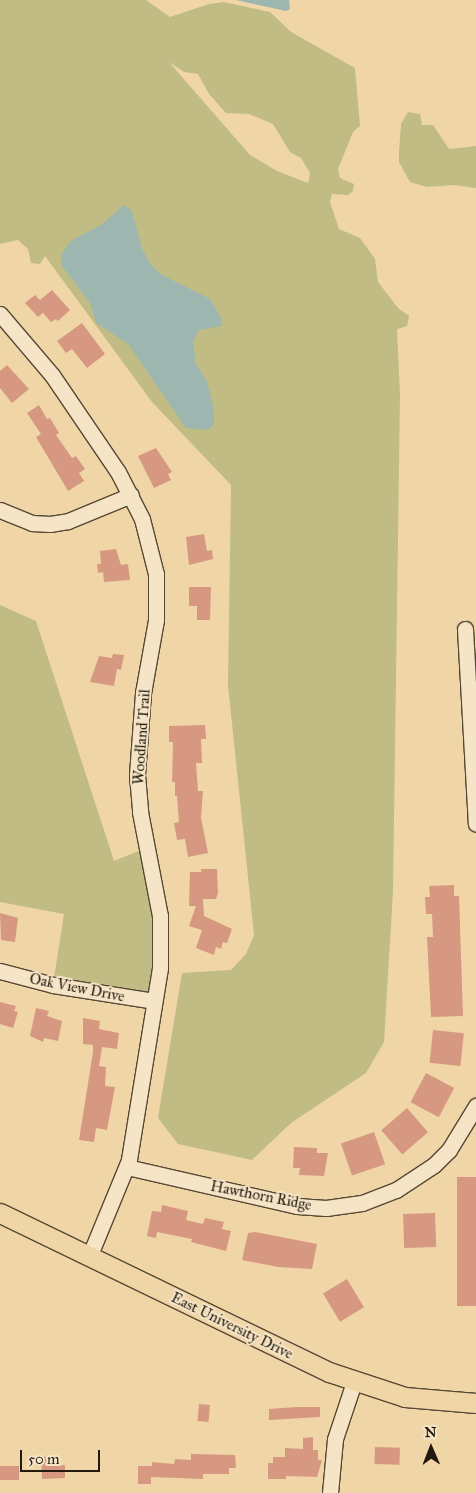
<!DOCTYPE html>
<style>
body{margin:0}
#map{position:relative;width:476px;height:1493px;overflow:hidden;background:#f0d6a7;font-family:"IM FELL Great Primer",serif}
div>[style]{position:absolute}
.green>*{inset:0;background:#c0bc83}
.water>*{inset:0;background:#9db7b0}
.building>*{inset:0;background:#d69881;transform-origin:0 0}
.roads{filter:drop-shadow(1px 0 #564835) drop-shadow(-1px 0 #564835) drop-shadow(0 1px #564835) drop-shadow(0 -1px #564835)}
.minor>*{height:15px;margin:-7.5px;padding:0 7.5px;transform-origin:7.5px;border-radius:7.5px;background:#f5e4c6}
.major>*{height:19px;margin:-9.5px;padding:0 9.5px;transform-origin:9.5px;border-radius:9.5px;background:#f0d6a7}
span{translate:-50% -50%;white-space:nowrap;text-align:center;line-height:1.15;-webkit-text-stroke:4px #f5e4c6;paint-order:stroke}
.street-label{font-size:15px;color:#22190f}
.north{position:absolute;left:406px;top:1423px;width:50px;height:50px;-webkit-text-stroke:4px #f5e4c6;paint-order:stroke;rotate:359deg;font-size:14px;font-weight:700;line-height:20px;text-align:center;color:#22190f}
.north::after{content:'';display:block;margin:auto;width:18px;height:22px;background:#22190f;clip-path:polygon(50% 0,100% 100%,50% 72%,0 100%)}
.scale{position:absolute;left:20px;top:1450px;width:80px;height:22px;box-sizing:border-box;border:2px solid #22190f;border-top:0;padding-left:6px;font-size:15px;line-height:18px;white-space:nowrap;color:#22190f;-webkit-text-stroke:4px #f5e4c6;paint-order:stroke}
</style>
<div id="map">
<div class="green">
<i style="clip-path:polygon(evenodd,0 0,146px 0,170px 17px,209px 4px,224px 2px,270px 12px,291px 32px,355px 68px,360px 126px,353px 132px,338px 169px,340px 178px,354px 184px,353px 191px,348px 195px,332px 194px,330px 202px,339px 229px,360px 238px,375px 259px,378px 282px,398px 308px,409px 316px,407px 326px,397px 329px,400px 395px,393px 892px,384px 1042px,366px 1073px,291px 1123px,252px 1160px,178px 1144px,158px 1118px,182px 973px,231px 970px,246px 954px,254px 935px,228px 685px,231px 485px,152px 402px,45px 256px,40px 264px,31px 263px,28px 249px,18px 240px,0 244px,0 0,169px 62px,184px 72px,198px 74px,209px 94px,226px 113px,249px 114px,273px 124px,290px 152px,301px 158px,310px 173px,308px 183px,277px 171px,250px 155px,169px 62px)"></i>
<i style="clip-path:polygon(408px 112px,420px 114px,422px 125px,433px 125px,449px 149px,476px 146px,476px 188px,454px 185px,427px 187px,410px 182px,399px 162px,399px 152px,401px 124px)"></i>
<i style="clip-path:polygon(0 605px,36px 621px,114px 861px,146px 848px,155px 883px,154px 1001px,53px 985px,64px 914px,0 902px)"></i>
</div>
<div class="water">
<i style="clip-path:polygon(236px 0,289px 0,290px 9px,286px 11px)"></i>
<i style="clip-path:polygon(124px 205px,132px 211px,142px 249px,152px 266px,162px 275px,210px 299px,221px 318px,222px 326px,199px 330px,193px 342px,196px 364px,207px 381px,214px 410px,214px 425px,208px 430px,186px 428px,128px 344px,96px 323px,90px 303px,61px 265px,61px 255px,71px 241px,102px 224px)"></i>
</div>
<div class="building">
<i style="clip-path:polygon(52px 290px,70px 310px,58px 321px,56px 319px,51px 322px,43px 313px,38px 317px,25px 303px,35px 295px,40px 300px)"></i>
<i style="clip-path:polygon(82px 323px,105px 354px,87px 368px,72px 349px,66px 353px,57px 341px)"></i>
<i style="clip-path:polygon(7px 365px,29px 389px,12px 403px,0 388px,0 371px)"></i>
<i style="clip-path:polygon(39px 405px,47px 419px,50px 418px,59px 433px,56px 435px,72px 458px,76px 456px,85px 469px,79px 473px,84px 481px,68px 491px,36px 437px,41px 434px,27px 413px)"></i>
<i style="clip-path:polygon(156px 448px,172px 472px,168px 474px,171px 480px,154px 488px,138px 456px)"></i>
<i style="clip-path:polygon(204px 534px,207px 551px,212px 550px,213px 559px,189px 565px,186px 537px)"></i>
<i style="clip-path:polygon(116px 549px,121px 565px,128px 564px,130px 580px,104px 582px,103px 572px,98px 573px,97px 564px,101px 564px,100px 551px)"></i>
<i style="clip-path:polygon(189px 587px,211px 587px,210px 620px,197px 620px,197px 606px,189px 606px)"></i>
<i style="clip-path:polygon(113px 654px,124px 655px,121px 670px,117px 669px,114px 686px,90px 682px,99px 656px,112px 658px)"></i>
<i style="clip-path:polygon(205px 725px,206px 739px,201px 739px,202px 763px,196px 763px,198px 791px,203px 791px,201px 818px,208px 853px,188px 857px,185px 839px,177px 840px,174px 823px,179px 822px,177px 796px,175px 796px,175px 782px,172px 782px,173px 742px,169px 742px,169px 726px)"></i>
<i style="clip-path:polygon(201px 869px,217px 869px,218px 893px,216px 899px,203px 899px,204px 916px,232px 929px,227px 943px,223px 942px,221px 949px,216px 947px,214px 955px,196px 948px,202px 930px,189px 926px,196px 906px,189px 906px,190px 872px,201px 872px)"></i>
<i style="clip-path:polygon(454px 885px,454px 896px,459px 896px,463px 1016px,431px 1017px,427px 937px,433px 937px,432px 914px,426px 914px,425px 897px,430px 897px,429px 886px)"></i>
<i style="clip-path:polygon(0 913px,18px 918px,15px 942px,1px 940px)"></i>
<i style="clip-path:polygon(0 1002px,16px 1006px,14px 1011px,18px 1012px,13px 1028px,0 1024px)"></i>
<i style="clip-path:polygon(36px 1008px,49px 1011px,47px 1016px,62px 1021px,58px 1041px,44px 1038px,43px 1042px,30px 1036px)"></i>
<i style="clip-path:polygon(83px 1018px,100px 1021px,99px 1029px,119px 1033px,117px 1049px,102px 1047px,99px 1066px,106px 1067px,105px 1086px,115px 1087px,107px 1130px,96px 1128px,94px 1142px,79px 1140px,93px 1052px,93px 1045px,83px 1044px)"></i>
<i style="left:433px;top:1030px;width:31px;height:33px;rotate:6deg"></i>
<i style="left:426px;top:1073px;width:32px;height:33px;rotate:28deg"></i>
<i style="left:407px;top:1108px;width:32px;height:34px;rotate:49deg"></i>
<i style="left:374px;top:1132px;width:34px;height:35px;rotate:71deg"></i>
<i style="clip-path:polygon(294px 1147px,317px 1148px,317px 1153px,328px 1153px,324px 1176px,299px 1175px,300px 1168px,293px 1168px)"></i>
<i style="left:457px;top:1177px;width:19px;height:129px"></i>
<i style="clip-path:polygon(162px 1205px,188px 1211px,186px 1220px,203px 1224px,205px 1218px,224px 1222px,222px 1229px,231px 1231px,226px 1251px,191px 1242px,192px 1239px,157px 1232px,156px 1238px,147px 1236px,152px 1211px,161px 1212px)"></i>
<i style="left:435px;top:1213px;width:34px;height:32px;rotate:88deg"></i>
<i style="clip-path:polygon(255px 1232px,317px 1244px,312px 1269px,278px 1267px,242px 1260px,248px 1233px)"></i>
<i style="left:347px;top:1279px;width:33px;height:28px;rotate:59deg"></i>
<i style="left:199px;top:1404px;width:11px;height:17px;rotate:5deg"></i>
<i style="clip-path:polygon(296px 1407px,320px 1407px,320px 1417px,269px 1420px,269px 1409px)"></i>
<i style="clip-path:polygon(313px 1437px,313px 1450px,318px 1450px,318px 1460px,322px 1460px,317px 1477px,286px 1476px,286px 1479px,268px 1479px,268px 1463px,273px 1463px,273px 1457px,285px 1457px,285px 1448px,303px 1449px,303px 1438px)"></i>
<i style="left:375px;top:1447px;width:25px;height:17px;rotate:2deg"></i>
<i style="clip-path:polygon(191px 1454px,235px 1455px,236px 1468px,229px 1468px,229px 1474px,203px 1474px,203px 1479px,151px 1477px,151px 1484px,138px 1484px,138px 1466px,152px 1466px,152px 1462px,174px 1464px,175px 1459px,191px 1460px)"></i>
<i style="clip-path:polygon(55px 1456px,55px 1466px,65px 1465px,65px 1478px,42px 1479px,41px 1457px)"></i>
<i style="left:0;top:1466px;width:19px;height:14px"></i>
</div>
<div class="roads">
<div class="minor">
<i style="left:0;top:314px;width:80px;rotate:49.6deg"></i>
<i style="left:52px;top:375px;width:117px;rotate:55.8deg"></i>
<i style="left:118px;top:472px;width:53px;rotate:62.9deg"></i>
<i style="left:142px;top:519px;width:57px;rotate:75.7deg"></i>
<i style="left:156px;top:574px;width:46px;rotate:90deg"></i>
<i style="left:156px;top:620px;width:74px;rotate:100.1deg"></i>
<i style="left:143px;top:693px;width:82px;rotate:94.2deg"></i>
<i style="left:137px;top:775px;width:37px;rotate:85deg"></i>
<i style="left:140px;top:812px;width:106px;rotate:79.1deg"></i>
<i style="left:160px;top:916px;width:52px;rotate:90deg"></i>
<i style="left:160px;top:968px;width:194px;rotate:99.2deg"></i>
<i style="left:129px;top:1160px;width:105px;rotate:112.4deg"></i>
<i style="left:0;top:510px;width:35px;rotate:22deg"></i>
<i style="left:32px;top:523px;width:18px;rotate:3deg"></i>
<i style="left:50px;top:524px;width:18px;rotate:-9deg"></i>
<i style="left:68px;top:521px;width:68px;rotate:-22.4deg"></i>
<i style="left:465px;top:629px;width:195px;rotate:86.8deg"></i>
<i style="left:0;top:971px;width:55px;rotate:14.8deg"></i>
<i style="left:53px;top:985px;width:102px;rotate:9deg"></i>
<i style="left:127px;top:1167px;width:174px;rotate:12.9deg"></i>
<i style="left:297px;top:1206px;width:29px;rotate:4deg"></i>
<i style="left:326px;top:1208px;width:36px;rotate:-8deg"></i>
<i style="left:362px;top:1203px;width:36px;rotate:-21deg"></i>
<i style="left:396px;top:1190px;width:45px;rotate:-33.3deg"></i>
<i style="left:434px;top:1165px;width:21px;rotate:-45deg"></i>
<i style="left:449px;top:1150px;width:52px;rotate:-58.5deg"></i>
<i style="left:330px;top:1493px;width:54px;rotate:-84.7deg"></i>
<i style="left:335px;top:1439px;width:60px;rotate:-71.6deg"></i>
</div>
<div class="major">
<i style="left:0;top:1213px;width:365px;rotate:25.8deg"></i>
<i style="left:329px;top:1372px;width:80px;rotate:18.2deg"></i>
<i style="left:405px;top:1397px;width:71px;rotate:4.8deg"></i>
</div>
</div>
<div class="street-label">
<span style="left:142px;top:737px;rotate:-86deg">Woodland Trail</span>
<span style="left:77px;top:988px;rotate:11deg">Oak View Drive</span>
<span style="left:261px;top:1196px;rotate:11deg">Hawthorn Ridge</span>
<span style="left:232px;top:1326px;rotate:26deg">East University Drive</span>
</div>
<div class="north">N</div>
<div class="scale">50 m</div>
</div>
